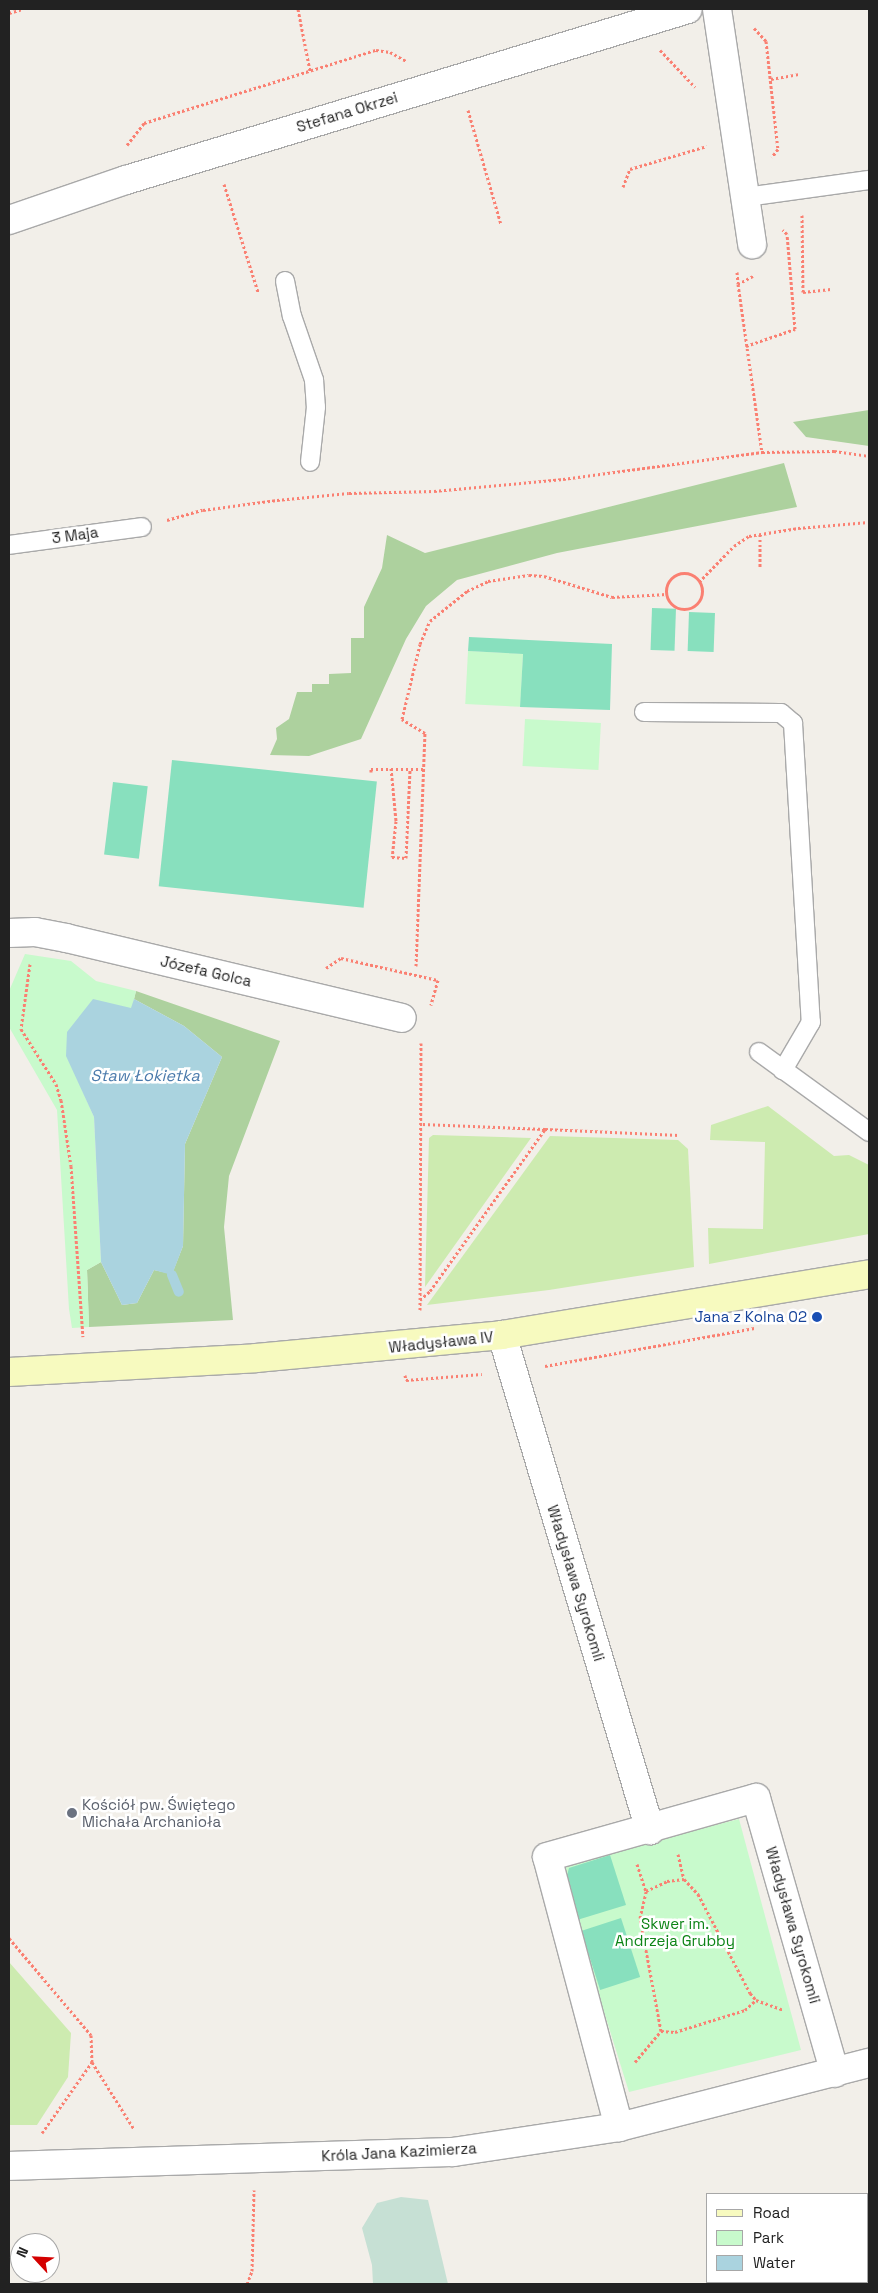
<!DOCTYPE html>
<meta charset="utf-8">
<style>
body{margin:0}
#map{position:relative;width:878px;height:2293px;overflow:hidden;background:#f2efe9;font-family:"Space Grotesk",sans-serif}
div>[style]{position:absolute}
.grass>*{inset:0;background:#cdebb0}
.forest>*{inset:0;background:#add19e}
.wetland>*{inset:0;background:#c6e0d4}
.park>*{inset:0;background:#c8facc;transform-origin:0 0}
.pitch>*{inset:0;background:#88e0be;transform-origin:0 0}
.water>*{inset:0;background:#aad3df}
.stream>*{height:10px;margin:-5px;padding:0 5px;transform-origin:5px;border-radius:5px;background:#aad3df}
.path>*{height:3px;margin-top:-1.5px;transform-origin:0;background:repeating-linear-gradient(90deg,#fa8072 0 2.5px,transparent 0 5px)}
.path>.ring{margin:-1.5px;padding:0;box-sizing:content-box;background:none;border:3px solid #fa8072;border-radius:50%}
.roads{filter:drop-shadow(1px 0 #a9a9a9) drop-shadow(-1px 0 #a9a9a9) drop-shadow(0 1px #a9a9a9) drop-shadow(0 -1px #a9a9a9)}
.lane>*{height:18px;margin:-9px;padding:0 9px;transform-origin:9px;border-radius:9px;background:#fff}
.street>*{height:28px;margin:-14px;padding:0 14px;transform-origin:14px;border-radius:14px;background:#fff}
.secondary>*{height:28px;margin:-14px;padding:0 14px;transform-origin:14px;border-radius:14px;background:#f7fabf}
.dots>*{width:14px;height:14px;translate:-50% -50%;box-sizing:border-box;border:2px solid #fff;border-radius:50%}
span{translate:-50% -50%;white-space:nowrap;text-align:center;line-height:1.15;-webkit-text-stroke:5px #fff;paint-order:stroke}
.street-label{font-size:15px;color:#222}
.transit-label{font-size:15px;color:#164399}
.right{translate:-100% -50%;text-align:right}
.worship-label{font-size:15px;color:#5b616d}
.left{translate:0 -50%;text-align:left}
.park-label{font-size:15px;color:#0c8416}
.water-label{font-size:16px;color:#4a7aab;font-style:italic}
.frame{position:absolute;inset:0;border:10px solid #222;pointer-events:none}
.legend{position:absolute;left:706px;top:2193px;width:162px;height:90px;box-sizing:border-box;background:#fff;border:1px solid #a7a7a7;margin:0;padding:6px 9px;list-style:none;font-size:15px;color:#222}
.legend li{display:flex;align-items:center;gap:10px;height:25px}
.legend b{width:25px;border:1px solid #a7a7a7}
.north{position:absolute;left:10px;top:2233px;width:50px;height:50px;box-sizing:border-box;background:#fff;border:1px solid #a7a7a7;border-radius:50%;rotate:295deg;font-size:14px;font-weight:700;line-height:20px;text-align:center;color:#222}
.north::after{content:'';display:block;margin:auto;width:18px;height:22px;background:#d40000;clip-path:polygon(50% 0,100% 100%,50% 72%,0 100%)}
</style>
<div id="map">
<div class="grass">
<i style="clip-path:polygon(768px 1106px,834px 1156px,849px 1155px,869px 1165px,869px 1234px,709px 1264px,708px 1228px,763px 1229px,765px 1142px,710px 1140px,711px 1125px)"></i>
<i style="clip-path:polygon(433px 1135px,531px 1138px,425px 1287px,429px 1138px)"></i>
<i style="clip-path:polygon(550px 1136px,678px 1140px,688px 1149px,694px 1267px,549px 1290px,427px 1305px)"></i>
<i style="clip-path:polygon(9px 1962px,71px 2033px,68px 2077px,37px 2125px,9px 2125px)"></i>
</div>
<div class="forest">
<i style="clip-path:polygon(869px 410px,869px 446px,806px 437px,793px 422px)"></i>
<i style="clip-path:polygon(784px 463px,797px 507px,557px 553px,457px 580px,426px 606px,406px 639px,361px 739px,309px 756px,270px 755px,277px 739px,276px 728px,289px 719px,297px 692px,312px 692px,312px 684px,329px 684px,329px 674px,351px 673px,351px 638px,364px 638px,364px 607px,382px 568px,387px 535px,425px 553px)"></i>
<i style="clip-path:polygon(136px 991px,280px 1041px,229px 1176px,224px 1227px,233px 1320px,89px 1327px,87px 1270px,101px 1262px,122px 1305px,137px 1303px,154px 1270px,172px 1274px,183px 1246px,185px 1144px,222px 1057px,184px 1026px,134px 999px)"></i>
</div>
<div class="wetland">
<i style="clip-path:polygon(401px 2197px,428px 2200px,448px 2284px,373px 2284px,372px 2265px,362px 2228px,377px 2203px)"></i>
</div>
<div class="park">
<i style="left:468px;top:651px;width:55px;height:53px;rotate:3deg"></i>
<i style="left:525px;top:719px;width:76px;height:47px;rotate:3deg"></i>
<i style="clip-path:polygon(25px 954px,71px 961px,96px 981px,136px 991px,132px 1008px,67px 1056px,94px 1117px,101px 1262px,87px 1270px,89px 1327px,72px 1328px,69px 1309px,57px 1110px,9px 1027px,9px 991px)"></i>
<i style="clip-path:polygon(739px 1819px,801px 2050px,629px 2092px,563px 1880px,565px 1869px,571px 1862px)"></i>
</div>
<div class="pitch">
<i style="left:652px;top:608px;width:24px;height:42px;rotate:2deg"></i>
<i style="left:689px;top:612px;width:26px;height:39px;rotate:2deg"></i>
<i style="clip-path:polygon(469px 637px,612px 644px,610px 710px,520px 707px,523px 654px,468px 651px)"></i>
<i style="left:172px;top:760px;width:206px;height:127px;rotate:6deg"></i>
<i style="left:113px;top:782px;width:35px;height:73px;rotate:7deg"></i>
<i style="clip-path:polygon(610px 1855px,626px 1905px,577px 1920px,565px 1883px,569px 1868px)"></i>
<i style="left:621px;top:1918px;width:62px;height:42px;rotate:72deg"></i>
</div>
<div class="water">
<i style="clip-path:polygon(93px 999px,131px 1008px,134px 999px,184px 1026px,222px 1057px,185px 1144px,183px 1246px,172px 1275px,154px 1270px,137px 1303px,122px 1305px,101px 1262px,94px 1117px,66px 1056px,67px 1032px)"></i>
</div>
<div class="stream">
<i style="left:172px;top:1275px;width:18px;rotate:68deg"></i>
</div>
<div class="path">
<i style="left:298px;top:9px;width:63px;rotate:79deg"></i>
<i style="left:9px;top:13px;width:15px;rotate:-16deg"></i>
<i style="left:754px;top:28px;width:18px;rotate:47deg"></i>
<i style="left:766px;top:41px;width:109px;rotate:83.7deg"></i>
<i style="left:778px;top:149px;width:10px;rotate:127deg"></i>
<i style="left:660px;top:50px;width:51px;rotate:46.6deg"></i>
<i style="left:771px;top:79px;width:28px;rotate:-10deg"></i>
<i style="left:468px;top:110px;width:119px;rotate:73.9deg"></i>
<i style="left:127px;top:145px;width:28px;rotate:-52deg"></i>
<i style="left:144px;top:123px;width:243px;rotate:-17.5deg"></i>
<i style="left:376px;top:50px;width:14px;rotate:8deg"></i>
<i style="left:390px;top:52px;width:18px;rotate:29deg"></i>
<i style="left:224px;top:184px;width:113px;rotate:72.5deg"></i>
<i style="left:623px;top:187px;width:19px;rotate:-69deg"></i>
<i style="left:630px;top:169px;width:80px;rotate:-16.6deg"></i>
<i style="left:802px;top:215px;width:77px;rotate:89.3deg"></i>
<i style="left:803px;top:292px;width:28px;rotate:-6deg"></i>
<i style="left:737px;top:272px;width:12px;rotate:85deg"></i>
<i style="left:753px;top:276px;width:17px;rotate:152deg"></i>
<i style="left:738px;top:284px;width:170px;rotate:81.9deg"></i>
<i style="left:746px;top:346px;width:52px;rotate:-19.1deg"></i>
<i style="left:795px;top:329px;width:95px;rotate:-94.8deg"></i>
<i style="left:787px;top:234px;width:6px;rotate:-135deg"></i>
<i style="left:167px;top:520px;width:37px;rotate:-16deg"></i>
<i style="left:203px;top:510px;width:75px;rotate:-7.7deg"></i>
<i style="left:277px;top:500px;width:72px;rotate:-5.6deg"></i>
<i style="left:349px;top:493px;width:85px;rotate:-1.3deg"></i>
<i style="left:434px;top:491px;width:130px;rotate:-5.3deg"></i>
<i style="left:563px;top:479px;width:201px;rotate:-7.7deg"></i>
<i style="left:762px;top:452px;width:72px;rotate:-0.8deg"></i>
<i style="left:834px;top:451px;width:35px;rotate:8deg"></i>
<i style="left:760px;top:534px;width:34px;rotate:90deg"></i>
<i class="ring" style="left:666px;top:573px;width:33px;height:33px"></i>
<i style="left:699px;top:582px;width:50px;rotate:-45.8deg"></i>
<i style="left:734px;top:546px;width:18px;rotate:-34deg"></i>
<i style="left:749px;top:536px;width:50px;rotate:-9.3deg"></i>
<i style="left:798px;top:528px;width:71px;rotate:-4.8deg"></i>
<i style="left:391px;top:768px;width:53px;rotate:84.6deg"></i>
<i style="left:396px;top:821px;width:36px;rotate:96deg"></i>
<i style="left:392px;top:857px;width:14px;rotate:4deg"></i>
<i style="left:406px;top:858px;width:89px;rotate:-87.4deg"></i>
<i style="left:371px;top:772px;width:3px;rotate:-90deg"></i>
<i style="left:371px;top:769px;width:53px"></i>
<i style="left:30px;top:964px;width:66px;rotate:97.9deg"></i>
<i style="left:21px;top:1029px;width:65px;rotate:57.5deg"></i>
<i style="left:56px;top:1084px;width:17px;rotate:73deg"></i>
<i style="left:61px;top:1100px;width:67px;rotate:81.4deg"></i>
<i style="left:71px;top:1166px;width:171px;rotate:86deg"></i>
<i style="left:416px;top:966px;width:233px;rotate:-87.8deg"></i>
<i style="left:425px;top:733px;width:27px;rotate:-149deg"></i>
<i style="left:402px;top:719px;width:77px;rotate:-76.5deg"></i>
<i style="left:420px;top:644px;width:25px;rotate:-67deg"></i>
<i style="left:430px;top:621px;width:48px;rotate:-39deg"></i>
<i style="left:467px;top:591px;width:23px;rotate:-25deg"></i>
<i style="left:488px;top:581px;width:41px;rotate:-8.3deg"></i>
<i style="left:529px;top:575px;width:15px;rotate:4deg"></i>
<i style="left:544px;top:576px;width:71px;rotate:17.2deg"></i>
<i style="left:612px;top:597px;width:55px;rotate:-3.1deg"></i>
<i style="left:326px;top:968px;width:18px;rotate:-34deg"></i>
<i style="left:341px;top:958px;width:99px;rotate:12.8deg"></i>
<i style="left:438px;top:980px;width:26px;rotate:106deg"></i>
<i style="left:545px;top:1129px;width:134px;rotate:2.6deg"></i>
<i style="left:420px;top:1300px;width:13px;rotate:-42deg"></i>
<i style="left:430px;top:1291px;width:199px;rotate:-54.6deg"></i>
<i style="left:545px;top:1129px;width:123px;rotate:-177.7deg"></i>
<i style="left:420px;top:1310px;width:267px;rotate:-89.8deg"></i>
<i style="left:545px;top:1366px;width:213px;rotate:-10.3deg"></i>
<i style="left:405px;top:1375px;width:5px;rotate:79deg"></i>
<i style="left:406px;top:1380px;width:76px;rotate:-4.5deg"></i>
<i style="left:678px;top:1854px;width:26px;rotate:77deg"></i>
<i style="left:637px;top:1864px;width:28px;rotate:72deg"></i>
<i style="left:9px;top:1938px;width:127px;rotate:49.8deg"></i>
<i style="left:91px;top:2035px;width:27px;rotate:88deg"></i>
<i style="left:92px;top:2062px;width:79px;rotate:57.9deg"></i>
<i style="left:661px;top:2031px;width:14px;rotate:4deg"></i>
<i style="left:675px;top:2032px;width:73px;rotate:-17.4deg"></i>
<i style="left:745px;top:2010px;width:15px;rotate:-42deg"></i>
<i style="left:635px;top:2062px;width:40px;rotate:-50deg"></i>
<i style="left:661px;top:2031px;width:115px;rotate:-100.5deg"></i>
<i style="left:640px;top:1918px;width:28px;rotate:-77deg"></i>
<i style="left:646px;top:1891px;width:23px;rotate:-25deg"></i>
<i style="left:667px;top:1881px;width:17px;rotate:-7deg"></i>
<i style="left:684px;top:1879px;width:21px;rotate:47deg"></i>
<i style="left:698px;top:1894px;width:112px;rotate:62.3deg"></i>
<i style="left:750px;top:1993px;width:9px;rotate:49deg"></i>
<i style="left:756px;top:2000px;width:29px;rotate:20deg"></i>
<i style="left:42px;top:2133px;width:87px;rotate:-54.8deg"></i>
<i style="left:247px;top:2284px;width:14px;rotate:-69deg"></i>
<i style="left:252px;top:2271px;width:81px;rotate:-88.6deg"></i>
</div>
<div class="roads">
<div class="lane">
<i style="left:746px;top:197px;width:124px;rotate:-7.9deg"></i>
<i style="left:285px;top:281px;width:36px;rotate:79deg"></i>
<i style="left:292px;top:316px;width:68px;rotate:71deg"></i>
<i style="left:314px;top:380px;width:27px;rotate:86deg"></i>
<i style="left:316px;top:407px;width:55px;rotate:96.2deg"></i>
<i style="left:9px;top:545px;width:134px;rotate:-7.7deg"></i>
<i style="left:644px;top:712px;width:137px;rotate:0.4deg"></i>
<i style="left:781px;top:713px;width:16px;rotate:40deg"></i>
<i style="left:793px;top:723px;width:300px;rotate:86.6deg"></i>
<i style="left:811px;top:1022px;width:56px;rotate:120.3deg"></i>
<i style="left:759px;top:1052px;width:136px;rotate:36deg"></i>
</div>
<div class="street">
<i style="left:717px;top:9px;width:238px;rotate:81.5deg"></i>
<i style="left:9px;top:220px;width:124px;rotate:-18.9deg"></i>
<i style="left:126px;top:180px;width:587px;rotate:-16.92deg"></i>
<i style="left:9px;top:933px;width:26px;rotate:-2deg"></i>
<i style="left:35px;top:932px;width:32px;rotate:11deg"></i>
<i style="left:66px;top:938px;width:345px;rotate:13.4deg"></i>
<i style="left:502px;top:1335px;width:517px;rotate:73.35deg"></i>
<i style="left:619px;top:2127px;width:279px;rotate:-104.9deg"></i>
<i style="left:547px;top:1857px;width:217px;rotate:-15.8deg"></i>
<i style="left:756px;top:1798px;width:286px;rotate:74deg"></i>
<i style="left:9px;top:2166px;width:444px;rotate:-1.8deg"></i>
<i style="left:453px;top:2152px;width:168px;rotate:-8.6deg"></i>
<i style="left:619px;top:2127px;width:258px;rotate:-14.4deg"></i>
</div>
<div class="secondary">
<i style="left:9px;top:1372px;width:247px;rotate:-3.2deg"></i>
<i style="left:256px;top:1358px;width:247px;rotate:-5.3deg"></i>
<i style="left:502px;top:1335px;width:372px;rotate:-9.4deg"></i>
</div>
</div>
<div class="dots">
<i style="left:817px;top:1317px;background:#1a4fb4"></i>
<i style="left:72px;top:1813px;background:#6b7280"></i>
</div>
<div class="street-label">
<span style="left:347px;top:112px;rotate:-17deg">Stefana Okrzei</span>
<span style="left:75px;top:535px;rotate:-8deg">3 Maja</span>
<span style="left:206px;top:971px;rotate:13deg">Józefa Golca</span>
<span style="left:441px;top:1342px;rotate:-6deg">Władysława IV</span>
<span style="left:576px;top:1583px;rotate:73deg">Władysława Syrokomli</span>
<span style="left:793px;top:1925px;rotate:74deg">Władysława Syrokomli</span>
<span style="left:399px;top:2152px;rotate:-3deg">Króla Jana Kazimierza</span>
</div>
<div class="transit-label">
<span class="right" style="left:807px;top:1317px">Jana z Kolna 02</span>
</div>
<div class="worship-label">
<span class="left" style="left:82px;top:1813px">Kościół pw. Świętego<br>Michała Archanioła</span>
</div>
<div class="park-label">
<span style="left:675px;top:1932px">Skwer im.<br>Andrzeja Grubby</span>
</div>
<div class="water-label">
<span style="left:145px;top:1076px">Staw Łokietka</span>
</div>
<div class="frame"></div>
<ul class="legend">
<li><b style="height:6px;background:#f7fabf"></b>Road</li>
<li><b style="height:14px;background:#c8facc"></b>Park</li>
<li><b style="height:14px;background:#aad3df"></b>Water</li>
</ul>
<div class="north">N</div>
</div>
